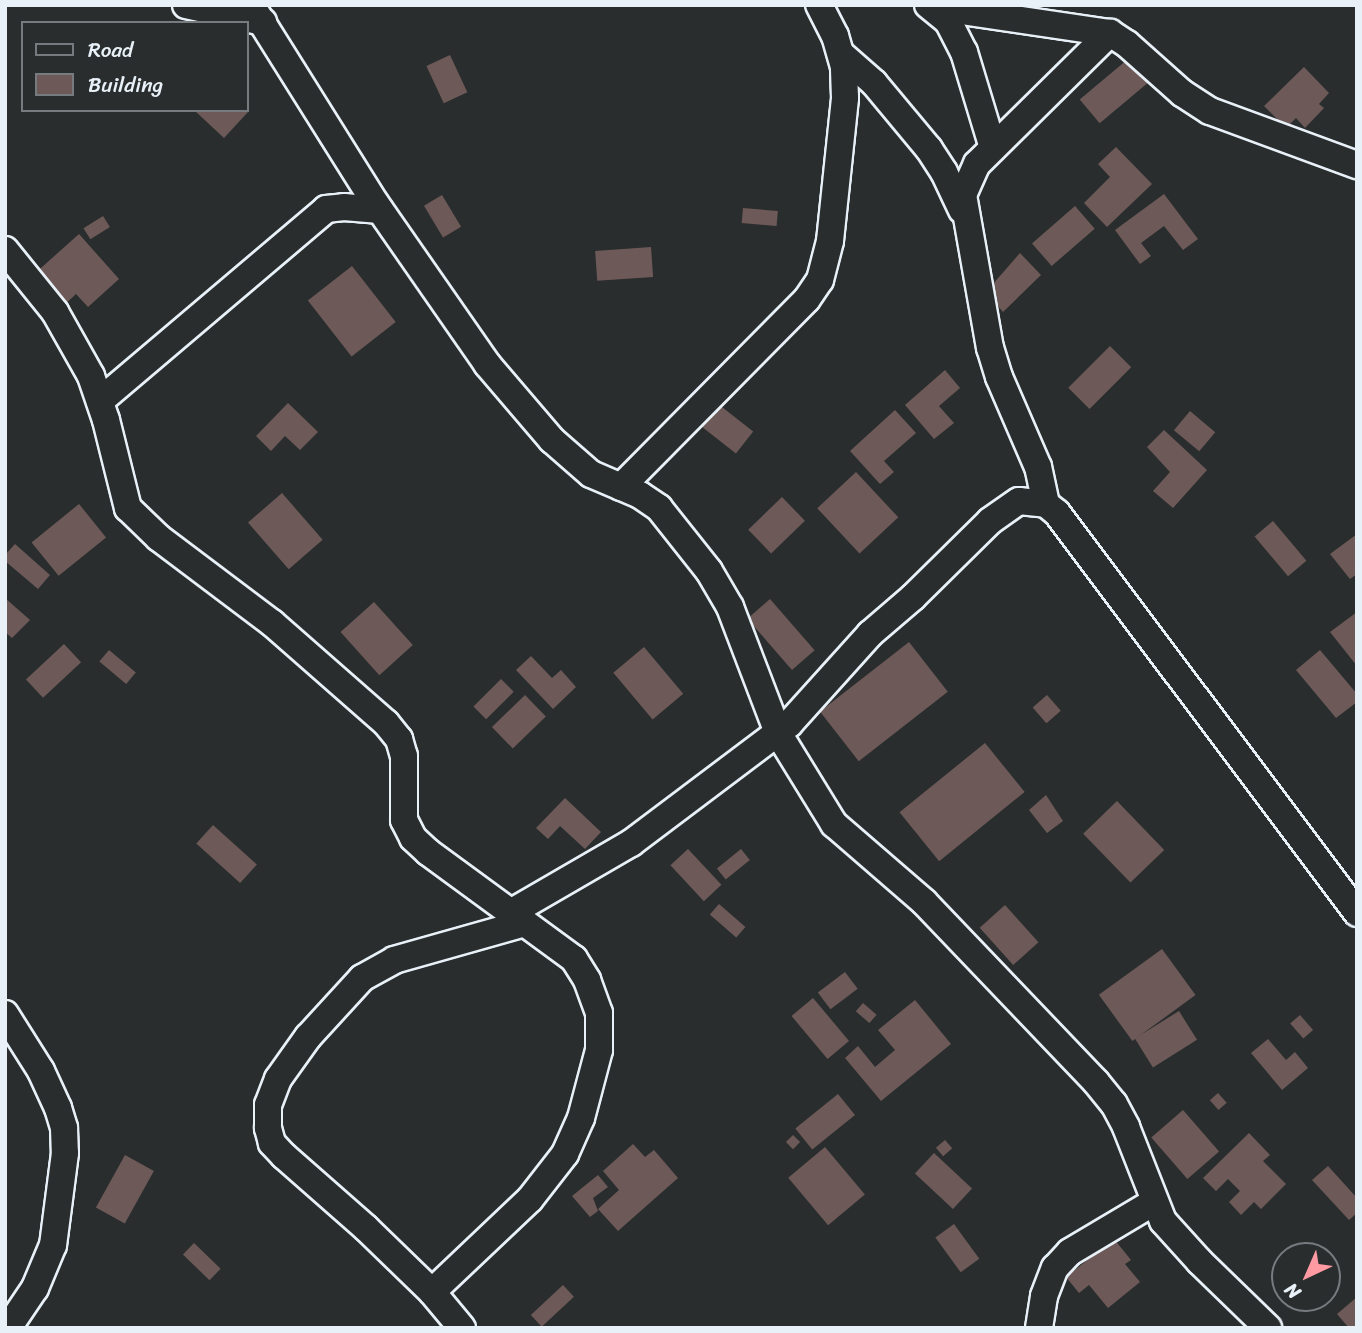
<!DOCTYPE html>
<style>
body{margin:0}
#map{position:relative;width:1362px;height:1333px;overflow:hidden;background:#2a2d2e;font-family:Sriracha,sans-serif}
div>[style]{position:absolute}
.building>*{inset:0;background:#6d5a58;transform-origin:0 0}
.roads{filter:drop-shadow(2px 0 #e8f1f8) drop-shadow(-2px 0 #e8f1f8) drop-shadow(0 2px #e8f1f8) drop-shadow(0 -2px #e8f1f8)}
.minor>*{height:26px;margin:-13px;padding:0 13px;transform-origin:13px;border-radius:13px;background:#2a2d2e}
span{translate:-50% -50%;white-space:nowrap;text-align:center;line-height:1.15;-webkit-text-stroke:7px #2a2d2e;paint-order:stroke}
.frame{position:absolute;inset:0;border:7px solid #e8f1f8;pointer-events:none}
.legend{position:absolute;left:21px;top:21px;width:228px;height:91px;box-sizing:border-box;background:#2a2d2e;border:2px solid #767b7f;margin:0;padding:9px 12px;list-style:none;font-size:21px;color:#e8f1f8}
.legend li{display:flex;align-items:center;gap:14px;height:35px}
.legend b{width:35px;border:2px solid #767b7f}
.north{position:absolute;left:1271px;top:1242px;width:70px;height:70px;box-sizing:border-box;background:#2a2d2e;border:2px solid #767b7f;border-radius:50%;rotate:224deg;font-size:19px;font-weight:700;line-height:28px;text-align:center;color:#e8f1f8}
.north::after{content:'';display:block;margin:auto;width:24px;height:32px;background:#ff9aa2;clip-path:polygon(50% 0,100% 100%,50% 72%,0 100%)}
</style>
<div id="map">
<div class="building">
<i style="left:450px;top:55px;width:41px;height:26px;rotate:65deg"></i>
<i style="left:1128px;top:59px;width:31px;height:63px;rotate:50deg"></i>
<i style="clip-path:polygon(1304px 67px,1329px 93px,1319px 104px,1324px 108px,1305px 128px,1296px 118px,1286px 128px,1264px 106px)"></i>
<i style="clip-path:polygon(194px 110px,246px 110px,248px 112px,224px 138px)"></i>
<i style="clip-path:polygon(1116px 147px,1152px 184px,1107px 227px,1084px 203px,1110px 177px,1098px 164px)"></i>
<i style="clip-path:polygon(1164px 194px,1198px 239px,1183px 250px,1164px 226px,1141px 243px,1151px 256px,1140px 264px,1115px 230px)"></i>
<i style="left:442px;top:195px;width:37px;height:21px;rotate:59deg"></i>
<i style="left:1075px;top:206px;width:30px;height:57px;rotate:49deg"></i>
<i style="left:743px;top:208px;width:35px;height:15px;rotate:5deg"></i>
<i style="left:103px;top:216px;width:13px;height:23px;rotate:58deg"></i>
<i style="clip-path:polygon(79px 234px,119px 279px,88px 307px,76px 294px,61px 308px,32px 276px)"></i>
<i style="left:651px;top:247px;width:30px;height:56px;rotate:86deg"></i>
<i style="clip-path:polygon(1020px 253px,1041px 275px,1003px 312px,986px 292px)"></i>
<i style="left:352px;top:266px;width:71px;height:56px;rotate:52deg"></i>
<i style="left:1110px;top:346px;width:30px;height:59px;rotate:45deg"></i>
<i style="clip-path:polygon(945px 370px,960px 388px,939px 406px,954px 423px,934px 439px,905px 405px)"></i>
<i style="left:713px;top:400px;width:51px;height:28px;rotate:38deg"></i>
<i style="clip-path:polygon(288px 403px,318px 432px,300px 450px,285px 436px,271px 451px,256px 436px)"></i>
<i style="clip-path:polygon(895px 410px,916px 433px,884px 461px,894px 472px,880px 484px,850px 451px)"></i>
<i style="left:1190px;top:411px;width:33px;height:25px;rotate:40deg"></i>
<i style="clip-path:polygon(1164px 430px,1207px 470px,1173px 508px,1153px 491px,1170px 472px,1147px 447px)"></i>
<i style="left:856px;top:472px;width:62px;height:53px;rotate:47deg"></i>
<i style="left:282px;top:493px;width:62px;height:45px;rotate:49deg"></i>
<i style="left:782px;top:497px;width:33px;height:47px;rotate:46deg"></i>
<i style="left:79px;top:504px;width:43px;height:61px;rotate:51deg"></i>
<i style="left:1273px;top:521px;width:52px;height:24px;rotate:50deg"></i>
<i style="clip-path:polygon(1357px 534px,1357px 574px,1350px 579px,1330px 554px)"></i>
<i style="clip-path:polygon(15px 544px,50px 575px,38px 589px,5px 561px,5px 555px)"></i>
<i style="clip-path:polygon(5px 598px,30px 620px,12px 638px,5px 632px)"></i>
<i style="left:770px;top:599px;width:68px;height:30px;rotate:49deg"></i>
<i style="left:374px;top:602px;width:58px;height:45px;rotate:48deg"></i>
<i style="clip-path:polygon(1357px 612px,1357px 666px,1330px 632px)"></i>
<i style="left:909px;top:642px;width:63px;height:113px;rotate:52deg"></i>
<i style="left:64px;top:644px;width:25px;height:52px;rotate:47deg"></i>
<i style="left:644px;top:647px;width:61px;height:40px;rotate:50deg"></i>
<i style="left:109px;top:650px;width:35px;height:15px;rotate:40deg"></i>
<i style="clip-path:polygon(1320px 650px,1357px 694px,1357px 702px,1336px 718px,1296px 670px)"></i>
<i style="clip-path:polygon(531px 656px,552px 678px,561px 670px,576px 687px,553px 709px,516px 670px)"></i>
<i style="left:501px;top:679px;width:18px;height:39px;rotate:45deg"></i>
<i style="left:525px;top:695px;width:30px;height:46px;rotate:46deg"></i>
<i style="left:1047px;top:695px;width:21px;height:19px;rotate:49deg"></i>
<i style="left:985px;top:743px;width:63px;height:110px;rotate:51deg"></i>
<i style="clip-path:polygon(1046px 795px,1063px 821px,1047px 833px,1029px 810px)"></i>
<i style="clip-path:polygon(565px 798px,601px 832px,585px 849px,560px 826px,548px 839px,536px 828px)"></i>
<i style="left:1117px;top:801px;width:68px;height:47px;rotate:46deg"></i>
<i style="left:213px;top:825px;width:59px;height:25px;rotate:42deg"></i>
<i style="left:688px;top:849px;width:49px;height:24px;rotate:47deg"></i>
<i style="left:741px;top:849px;width:14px;height:31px;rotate:51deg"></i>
<i style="left:719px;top:904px;width:35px;height:14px;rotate:41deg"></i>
<i style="left:1005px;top:905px;width:50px;height:34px;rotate:48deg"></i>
<i style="left:1162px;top:949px;width:57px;height:78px;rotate:54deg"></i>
<i style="left:845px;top:972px;width:21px;height:34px;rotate:53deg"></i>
<i style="left:813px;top:998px;width:56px;height:28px;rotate:50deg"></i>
<i style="clip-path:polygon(915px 1000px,951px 1044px,881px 1101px,845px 1058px,858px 1046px,875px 1067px,895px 1050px,878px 1030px)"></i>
<i style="left:863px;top:1003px;width:18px;height:11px;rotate:41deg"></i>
<i style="left:1179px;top:1011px;width:34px;height:52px;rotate:58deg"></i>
<i style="left:1300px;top:1015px;width:20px;height:13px;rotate:49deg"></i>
<i style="clip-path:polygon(1268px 1039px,1286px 1060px,1295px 1052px,1308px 1068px,1282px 1090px,1251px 1053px)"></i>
<i style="left:1218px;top:1093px;width:13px;height:11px;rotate:48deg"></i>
<i style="left:838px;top:1094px;width:27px;height:55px;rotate:51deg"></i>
<i style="left:1183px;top:1110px;width:55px;height:42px;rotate:49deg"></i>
<i style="clip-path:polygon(1249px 1133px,1270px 1155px,1263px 1161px,1286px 1184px,1261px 1209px,1254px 1202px,1241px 1215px,1229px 1202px,1240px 1191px,1228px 1179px,1216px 1191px,1203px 1178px)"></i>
<i style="left:793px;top:1135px;width:10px;height:10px;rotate:45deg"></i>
<i style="left:945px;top:1140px;width:11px;height:12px;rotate:49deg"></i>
<i style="clip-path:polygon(633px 1144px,645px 1157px,654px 1150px,678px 1178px,618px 1231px,598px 1209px,619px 1190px,603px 1171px)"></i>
<i style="left:825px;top:1147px;width:62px;height:48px;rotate:50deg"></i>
<i style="left:934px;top:1153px;width:52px;height:28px;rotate:43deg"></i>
<i style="left:125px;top:1155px;width:33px;height:60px;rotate:29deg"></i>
<i style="clip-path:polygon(1328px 1166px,1357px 1198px,1357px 1213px,1349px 1220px,1312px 1180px)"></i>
<i style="clip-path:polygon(598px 1175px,608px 1187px,593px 1198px,598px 1211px,590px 1217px,572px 1196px)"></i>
<i style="left:954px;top:1224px;width:43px;height:23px;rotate:54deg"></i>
<i style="clip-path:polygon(1114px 1239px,1131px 1260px,1125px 1264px,1140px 1282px,1108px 1308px,1089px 1285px,1079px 1293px,1066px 1277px)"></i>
<i style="left:194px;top:1243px;width:37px;height:16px;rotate:44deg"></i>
<i style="left:563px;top:1285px;width:16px;height:44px;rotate:47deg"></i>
<i style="clip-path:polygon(1357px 1297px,1357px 1328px,1349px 1328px,1337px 1314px)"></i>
</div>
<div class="roads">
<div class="minor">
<i style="left:186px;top:5px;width:79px;rotate:12.4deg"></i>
<i style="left:251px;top:5px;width:235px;rotate:57.9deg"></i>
<i style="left:376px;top:204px;width:195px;rotate:55.2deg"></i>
<i style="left:487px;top:364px;width:100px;rotate:49.5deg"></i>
<i style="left:552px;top:440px;width:52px;rotate:41.1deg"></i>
<i style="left:591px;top:474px;width:53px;rotate:23.2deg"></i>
<i style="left:640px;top:495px;width:23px;rotate:34deg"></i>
<i style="left:659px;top:508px;width:80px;rotate:51.6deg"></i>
<i style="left:709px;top:571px;width:42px;rotate:59.7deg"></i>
<i style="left:730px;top:607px;width:135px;rotate:69.1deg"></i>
<i style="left:778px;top:733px;width:107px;rotate:58.4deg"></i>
<i style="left:834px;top:824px;width:119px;rotate:40.9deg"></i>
<i style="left:924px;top:902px;width:249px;rotate:46.3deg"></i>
<i style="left:1096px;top:1082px;width:28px;rotate:51deg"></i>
<i style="left:1114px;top:1104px;width:26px;rotate:62deg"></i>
<i style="left:1126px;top:1127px;width:101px;rotate:68.5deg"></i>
<i style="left:1163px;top:1221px;width:55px;rotate:47.9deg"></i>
<i style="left:1200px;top:1262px;width:95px;rotate:44.1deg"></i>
<i style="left:928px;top:5px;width:26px;rotate:39deg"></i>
<i style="left:948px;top:21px;width:35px;rotate:63deg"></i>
<i style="left:964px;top:52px;width:100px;rotate:73.2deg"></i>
<i style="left:934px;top:7px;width:178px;rotate:8.4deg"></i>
<i style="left:1110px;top:33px;width:20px;rotate:33deg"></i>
<i style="left:1127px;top:44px;width:74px;rotate:41.7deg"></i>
<i style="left:1182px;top:93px;width:33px;rotate:33deg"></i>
<i style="left:1210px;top:111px;width:157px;rotate:20.2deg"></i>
<i style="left:841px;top:54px;width:44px;rotate:41.3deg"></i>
<i style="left:874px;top:83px;width:86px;rotate:50.2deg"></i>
<i style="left:929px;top:149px;width:27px;rotate:57deg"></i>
<i style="left:944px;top:172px;width:42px;rotate:64.7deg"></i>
<i style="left:5px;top:250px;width:80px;rotate:51.1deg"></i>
<i style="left:55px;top:312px;width:73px;rotate:60.6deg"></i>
<i style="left:91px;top:376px;width:46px;rotate:71.2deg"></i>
<i style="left:106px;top:420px;width:91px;rotate:76deg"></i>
<i style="left:128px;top:508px;width:43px;rotate:44.1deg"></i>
<i style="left:159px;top:538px;width:141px;rotate:37deg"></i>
<i style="left:272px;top:623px;width:152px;rotate:41.3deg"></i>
<i style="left:386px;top:723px;width:21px;rotate:51deg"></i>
<i style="left:399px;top:739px;width:18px;rotate:74deg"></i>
<i style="left:404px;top:756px;width:64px;rotate:90deg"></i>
<i style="left:404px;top:820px;width:20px;rotate:63deg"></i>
<i style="left:413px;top:838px;width:21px;rotate:43deg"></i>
<i style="left:428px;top:852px;width:181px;rotate:36.2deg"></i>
<i style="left:574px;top:959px;width:25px;rotate:58deg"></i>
<i style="left:587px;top:980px;width:35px;rotate:70deg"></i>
<i style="left:599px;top:1013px;width:37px;rotate:90deg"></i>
<i style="left:599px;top:1050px;width:70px;rotate:104.8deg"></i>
<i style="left:581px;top:1118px;width:39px;rotate:114deg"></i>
<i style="left:565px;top:1154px;width:57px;rotate:127.9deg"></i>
<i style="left:530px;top:1199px;width:135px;rotate:136.5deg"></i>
<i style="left:100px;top:401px;width:297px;rotate:-40.3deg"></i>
<i style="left:326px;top:209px;width:18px;rotate:-6deg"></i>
<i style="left:344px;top:207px;width:36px;rotate:5deg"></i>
<i style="left:621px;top:487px;width:264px;rotate:-45.3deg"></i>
<i style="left:807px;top:299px;width:23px;rotate:-56deg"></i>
<i style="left:820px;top:280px;width:40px;rotate:-75.6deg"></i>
<i style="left:830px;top:241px;width:144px;rotate:-84deg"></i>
<i style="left:845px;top:98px;width:31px;rotate:-92deg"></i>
<i style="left:844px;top:67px;width:32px;rotate:-106deg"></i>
<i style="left:835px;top:36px;width:35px;rotate:-117deg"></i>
<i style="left:1046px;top:504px;width:38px;rotate:-102deg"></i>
<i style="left:1038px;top:467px;width:98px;rotate:-113.4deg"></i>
<i style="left:999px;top:377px;width:30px;rotate:-107deg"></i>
<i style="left:990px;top:348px;width:155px;rotate:-100deg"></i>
<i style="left:963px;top:195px;width:34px;rotate:-66deg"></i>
<i style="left:977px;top:164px;width:187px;rotate:-44.6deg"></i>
<i style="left:512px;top:912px;width:138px;rotate:-30.1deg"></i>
<i style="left:631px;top:843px;width:198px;rotate:-37deg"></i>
<i style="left:789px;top:724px;width:121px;rotate:-48deg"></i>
<i style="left:870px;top:634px;width:57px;rotate:-40.7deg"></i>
<i style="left:913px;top:597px;width:108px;rotate:-44.6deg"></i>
<i style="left:990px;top:521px;width:35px;rotate:-35deg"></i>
<i style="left:1019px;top:501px;width:27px;rotate:6deg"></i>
<i style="left:1046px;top:504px;width:14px;rotate:39deg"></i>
<i style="left:1057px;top:513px;width:500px;rotate:53.1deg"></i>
<i style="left:5px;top:1014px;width:67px;rotate:57.7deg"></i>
<i style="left:41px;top:1071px;width:41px;rotate:65.3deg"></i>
<i style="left:58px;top:1108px;width:21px;rotate:73deg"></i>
<i style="left:64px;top:1128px;width:25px;rotate:88deg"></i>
<i style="left:65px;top:1153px;width:93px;rotate:97.4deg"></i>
<i style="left:53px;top:1245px;width:47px;rotate:112.7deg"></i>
<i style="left:35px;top:1288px;width:48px;rotate:124deg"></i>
<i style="left:462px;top:1328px;width:47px;rotate:-129.8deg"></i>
<i style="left:432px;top:1292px;width:92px;rotate:-135.9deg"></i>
<i style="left:366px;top:1228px;width:109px;rotate:-138.7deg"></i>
<i style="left:284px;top:1156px;width:18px;rotate:-133deg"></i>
<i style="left:272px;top:1143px;width:16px;rotate:-105deg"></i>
<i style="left:268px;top:1128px;width:23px;rotate:-90deg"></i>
<i style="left:268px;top:1105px;width:28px;rotate:-69deg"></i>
<i style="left:278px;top:1079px;width:52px;rotate:-54.5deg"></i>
<i style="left:308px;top:1037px;width:80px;rotate:-47.5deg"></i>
<i style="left:362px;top:978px;width:37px;rotate:-29deg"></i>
<i style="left:394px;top:960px;width:136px;rotate:-15.8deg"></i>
<i style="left:1039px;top:1328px;width:32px;rotate:-81deg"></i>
<i style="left:1044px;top:1296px;width:30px;rotate:-69deg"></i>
<i style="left:1055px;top:1268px;width:22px;rotate:-47deg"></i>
<i style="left:1070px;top:1252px;width:98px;rotate:-30.8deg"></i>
</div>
</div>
<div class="frame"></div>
<ul class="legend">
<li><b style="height:9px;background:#2a2d2e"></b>Road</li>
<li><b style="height:19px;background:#6d5a58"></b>Building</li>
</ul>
<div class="north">N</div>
</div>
